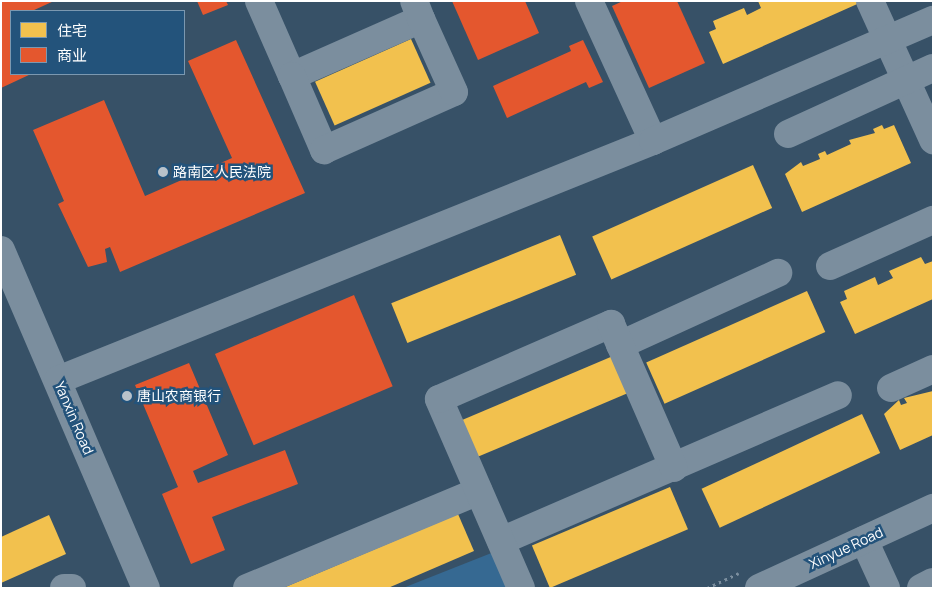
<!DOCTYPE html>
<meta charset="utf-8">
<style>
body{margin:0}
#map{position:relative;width:934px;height:589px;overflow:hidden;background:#375167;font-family:Manrope,"Noto Sans SC",sans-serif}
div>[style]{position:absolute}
.green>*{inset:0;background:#366992}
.homes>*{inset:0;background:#f2c14e;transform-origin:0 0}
.shops>*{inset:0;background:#e4572e;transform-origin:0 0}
.path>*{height:3px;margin-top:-1.5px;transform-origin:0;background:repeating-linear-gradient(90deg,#7b8e9e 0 2.5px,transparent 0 6.5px)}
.minor>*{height:28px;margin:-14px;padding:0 14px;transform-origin:14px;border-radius:14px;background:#7b8e9e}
.dots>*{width:14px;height:14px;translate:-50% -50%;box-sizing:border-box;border:2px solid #23537b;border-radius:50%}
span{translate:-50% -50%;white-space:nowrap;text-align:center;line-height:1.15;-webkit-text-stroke:5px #23537b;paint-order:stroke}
.poi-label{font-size:14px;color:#fff}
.left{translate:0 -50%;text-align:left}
.street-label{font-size:14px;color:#fff}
.frame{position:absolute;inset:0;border:2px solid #fff;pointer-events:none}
.legend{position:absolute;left:10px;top:10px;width:175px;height:65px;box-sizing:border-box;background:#23537b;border:1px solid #7b98b0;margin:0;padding:6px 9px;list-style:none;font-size:15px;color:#fff}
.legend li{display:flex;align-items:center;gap:10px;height:25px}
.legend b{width:25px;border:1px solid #7b98b0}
</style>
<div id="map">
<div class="green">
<i style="clip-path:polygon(494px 552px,511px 588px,403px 588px)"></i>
</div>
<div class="homes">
<i style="clip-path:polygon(758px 1px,864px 1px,723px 64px,709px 32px,716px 29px,713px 21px,744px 8px,747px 15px,761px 8px)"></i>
<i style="left:411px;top:39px;width:48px;height:105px;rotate:66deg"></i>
<i style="clip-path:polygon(882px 125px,884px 129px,894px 125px,911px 163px,802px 212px,785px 174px,801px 162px,803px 166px,820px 159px,818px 154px,825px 151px,827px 155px,851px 144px,849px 140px,875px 133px,873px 129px)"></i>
<i style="left:753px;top:165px;width:47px;height:176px;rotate:66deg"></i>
<i style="left:560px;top:235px;width:43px;height:182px;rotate:68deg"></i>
<i style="clip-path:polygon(921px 257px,925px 264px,933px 261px,933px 299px,855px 334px,840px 302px,847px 299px,844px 291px,875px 277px,878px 285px,893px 278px,889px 271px)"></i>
<i style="left:807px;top:291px;width:45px;height:176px;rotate:66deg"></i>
<i style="left:613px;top:356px;width:40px;height:169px;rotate:67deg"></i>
<i style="clip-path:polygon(933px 383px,933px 435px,900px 450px,884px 414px,899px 400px,901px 405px,907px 403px,904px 398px,933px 391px)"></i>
<i style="left:862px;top:414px;width:43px;height:177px;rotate:65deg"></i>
<i style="left:670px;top:487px;width:46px;height:150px;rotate:67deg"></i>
<i style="clip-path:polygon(458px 514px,474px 551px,388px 588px,283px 588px)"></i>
<i style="clip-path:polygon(49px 515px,66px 554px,1px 583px,1px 537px)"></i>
</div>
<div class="shops">
<i style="clip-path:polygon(1px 1px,54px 1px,32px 11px,11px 11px,11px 74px,31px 74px,1px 88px)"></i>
<i style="clip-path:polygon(197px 1px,226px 1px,228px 5px,203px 15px)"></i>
<i style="clip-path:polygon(452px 1px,525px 1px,539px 33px,478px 60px)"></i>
<i style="clip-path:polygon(623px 1px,677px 1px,705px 63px,649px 88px,612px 6px)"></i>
<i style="clip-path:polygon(236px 40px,305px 193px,120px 272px,110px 247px,105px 249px,107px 262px,88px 267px,58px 204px,64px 201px,33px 130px,104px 100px,145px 196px,232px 158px,188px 61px)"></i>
<i style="clip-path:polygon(583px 40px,603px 82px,589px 88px,586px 82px,507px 118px,493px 86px,571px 51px,569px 46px)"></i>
<i style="left:354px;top:295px;width:99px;height:151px;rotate:67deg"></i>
<i style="clip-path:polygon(189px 363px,228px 455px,193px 471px,198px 483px,285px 450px,298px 484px,212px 517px,225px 550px,191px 564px,162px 494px,178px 487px,135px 385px)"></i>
</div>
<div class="path">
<i style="left:707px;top:588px;width:35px;rotate:-25deg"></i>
</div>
<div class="minor">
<i style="left:259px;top:1px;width:82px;rotate:66.3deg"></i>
<i style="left:292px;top:76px;width:141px;rotate:-23.8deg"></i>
<i style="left:421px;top:19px;width:19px;rotate:-111deg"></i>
<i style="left:589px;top:1px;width:154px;rotate:65.4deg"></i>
<i style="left:870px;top:1px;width:153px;rotate:65.6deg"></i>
<i style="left:292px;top:76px;width:81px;rotate:66.6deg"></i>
<i style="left:324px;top:150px;width:142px;rotate:-24deg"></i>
<i style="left:454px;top:92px;width:80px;rotate:-114.3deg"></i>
<i style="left:788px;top:134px;width:159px;rotate:-24.5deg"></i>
<i style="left:1px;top:250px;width:368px;rotate:66.8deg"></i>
<i style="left:830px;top:266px;width:113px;rotate:-24.1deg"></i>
<i style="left:620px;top:345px;width:174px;rotate:-24.5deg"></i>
<i style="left:58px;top:380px;width:641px;rotate:-21.88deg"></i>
<i style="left:653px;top:141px;width:305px;rotate:-23.4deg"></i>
<i style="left:891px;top:388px;width:46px;rotate:-24.3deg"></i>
<i style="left:864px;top:540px;width:53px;rotate:65.4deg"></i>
<i style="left:501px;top:541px;width:367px;rotate:-23.4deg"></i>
<i style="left:64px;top:588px;width:8px"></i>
<i style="left:247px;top:588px;width:251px;rotate:-22.7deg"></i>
<i style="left:521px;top:588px;width:206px;rotate:-113.5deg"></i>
<i style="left:439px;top:399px;width:188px;rotate:-23.6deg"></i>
<i style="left:611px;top:324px;width:157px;rotate:66.4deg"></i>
<i style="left:759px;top:588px;width:192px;rotate:-24.7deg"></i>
<i style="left:921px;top:588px;width:13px;rotate:-27deg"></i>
</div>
<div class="dots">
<i style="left:163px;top:172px;background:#b9c2ca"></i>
<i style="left:127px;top:396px;background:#b9c2ca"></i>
</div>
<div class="poi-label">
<span class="left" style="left:173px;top:172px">路南区人民法院</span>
<span class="left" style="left:137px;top:396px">唐山农商银行</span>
</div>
<div class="street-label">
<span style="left:74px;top:418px;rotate:67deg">Yanxin Road</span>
<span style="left:846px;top:548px;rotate:-25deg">Xinyue Road</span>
</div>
<div class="frame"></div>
<ul class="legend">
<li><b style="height:14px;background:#f2c14e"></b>住宅</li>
<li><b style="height:14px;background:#e4572e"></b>商业</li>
</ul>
</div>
